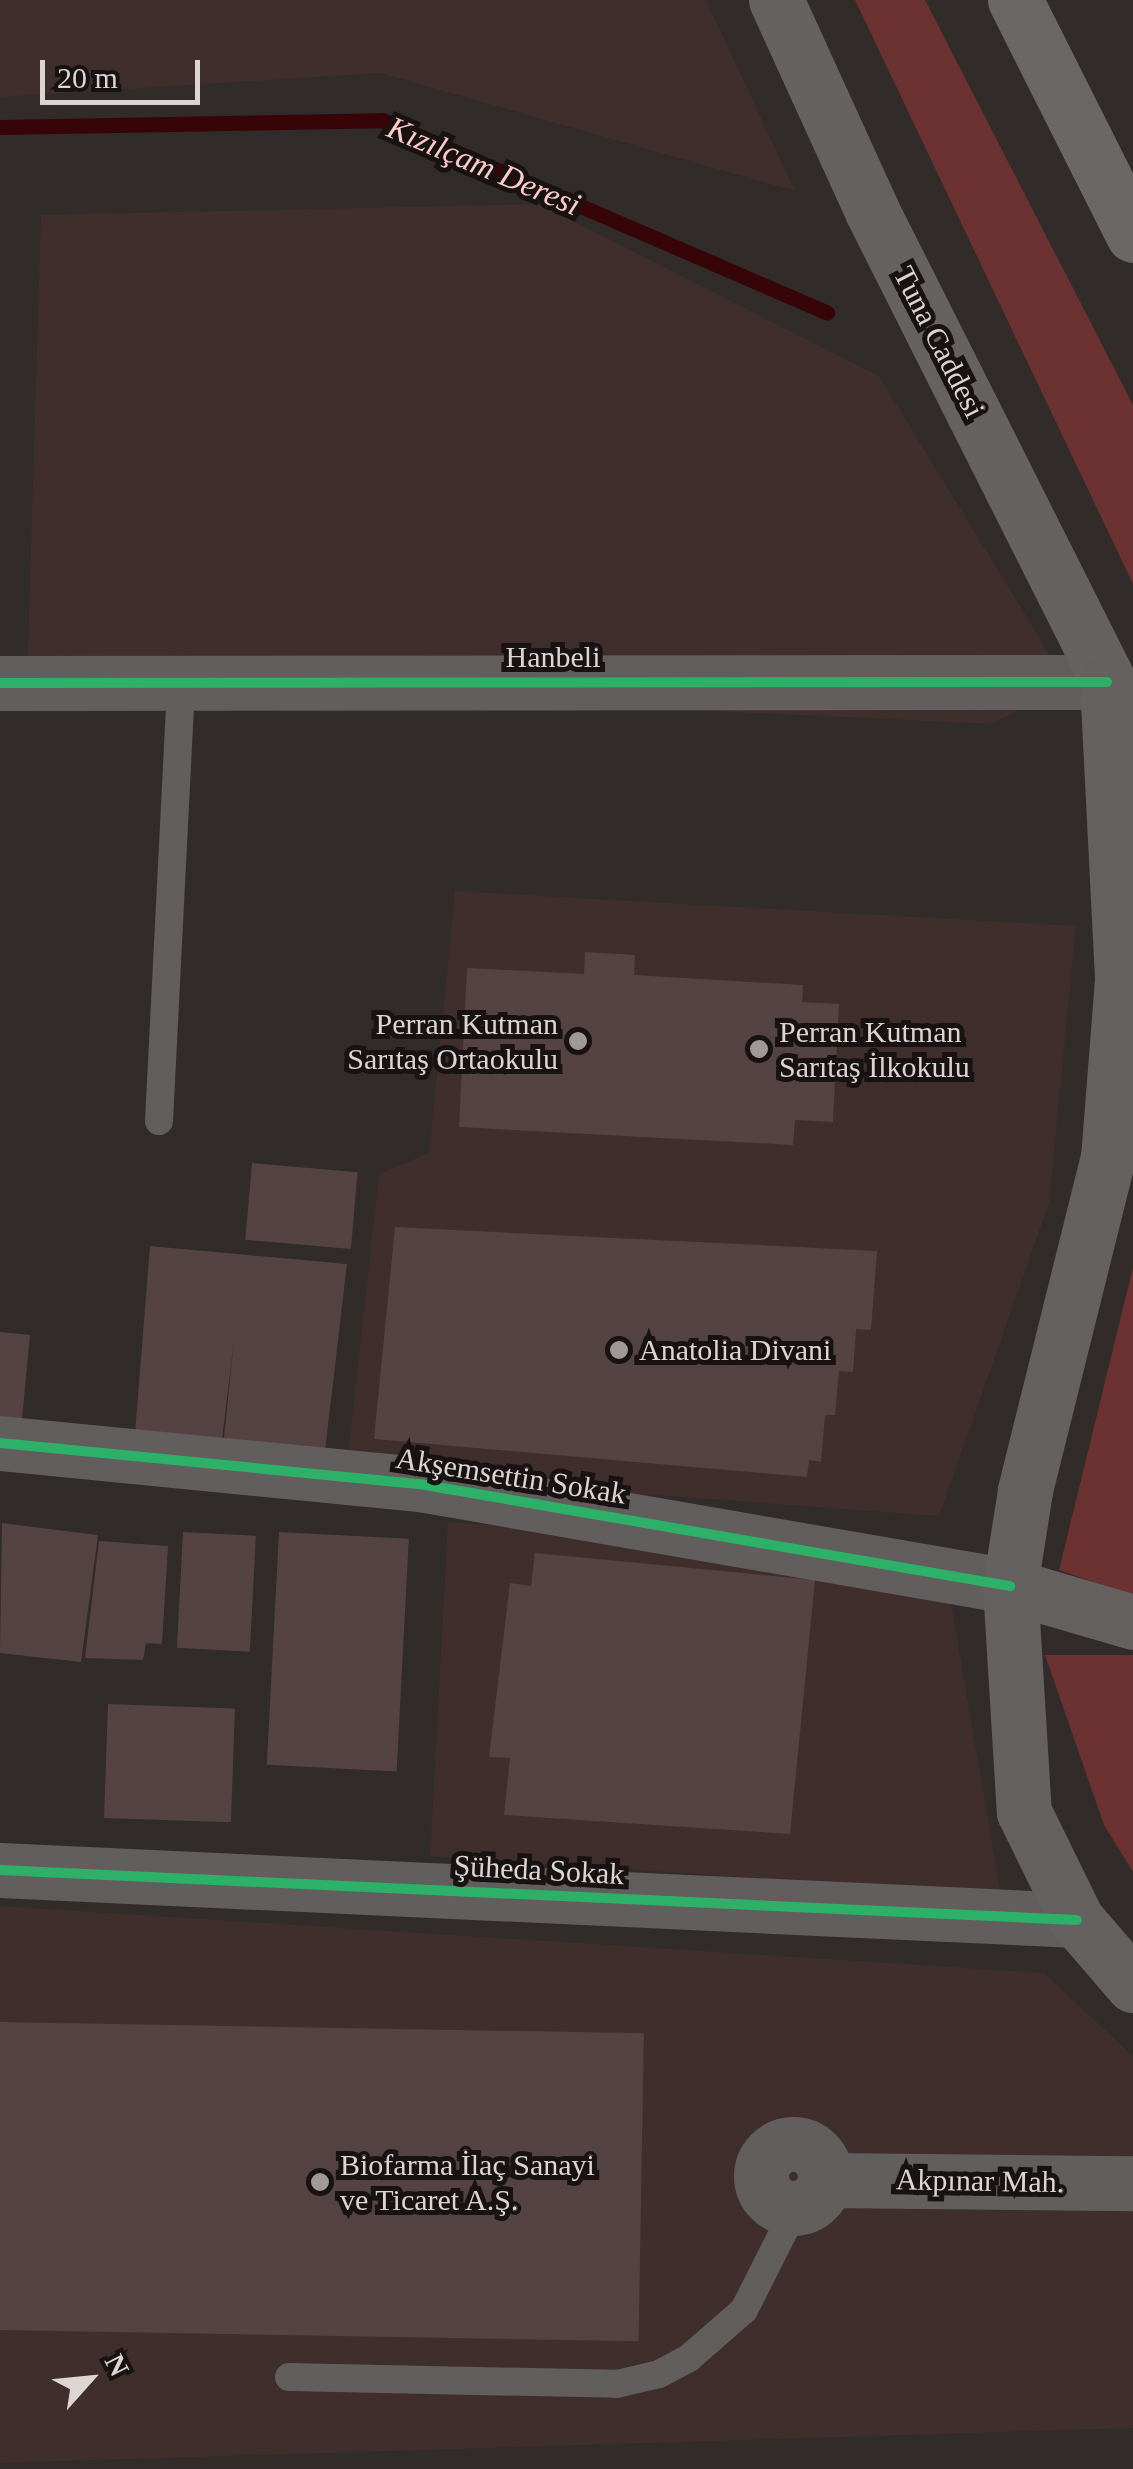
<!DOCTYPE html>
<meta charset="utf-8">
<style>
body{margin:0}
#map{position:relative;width:1133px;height:2469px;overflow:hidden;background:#312b2a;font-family:"Times New Roman",serif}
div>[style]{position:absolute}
.built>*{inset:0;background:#3f2e2c}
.green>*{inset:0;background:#6b3231}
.stream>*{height:15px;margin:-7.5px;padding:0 7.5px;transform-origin:7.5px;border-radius:7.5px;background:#370407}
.building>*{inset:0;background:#554343;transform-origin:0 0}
.service>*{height:28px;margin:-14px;padding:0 14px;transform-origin:14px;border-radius:14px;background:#625e5e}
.minor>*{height:55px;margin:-27.5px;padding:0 27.5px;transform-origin:27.5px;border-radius:27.5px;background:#625e5e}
.minor>.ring{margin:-27.5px;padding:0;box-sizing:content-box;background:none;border:55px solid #625e5e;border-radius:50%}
.secondary>*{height:55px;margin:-27.5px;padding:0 27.5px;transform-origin:27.5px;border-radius:27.5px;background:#666262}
.primary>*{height:55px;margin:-27.5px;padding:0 27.5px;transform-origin:27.5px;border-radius:27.5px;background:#656160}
.motorway>*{height:55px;margin:-27.5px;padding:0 27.5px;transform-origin:27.5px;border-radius:27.5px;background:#6b6766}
.cycleway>*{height:10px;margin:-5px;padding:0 5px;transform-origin:5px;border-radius:5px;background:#2db169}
.dots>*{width:28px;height:28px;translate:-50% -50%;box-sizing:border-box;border:5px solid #181212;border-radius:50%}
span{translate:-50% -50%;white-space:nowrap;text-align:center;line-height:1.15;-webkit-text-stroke:10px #181212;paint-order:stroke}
.street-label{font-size:30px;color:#ddd4d4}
.poi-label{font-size:30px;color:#ddd4d4}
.right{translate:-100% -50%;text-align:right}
.left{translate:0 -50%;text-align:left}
.water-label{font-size:32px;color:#feccc8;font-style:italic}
.north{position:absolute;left:40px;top:2329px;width:100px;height:100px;-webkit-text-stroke:8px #181212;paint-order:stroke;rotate:63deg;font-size:28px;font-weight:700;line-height:40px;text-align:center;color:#ddd4d4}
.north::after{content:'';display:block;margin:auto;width:35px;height:45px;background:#ddd4d4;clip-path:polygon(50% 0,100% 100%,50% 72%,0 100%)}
.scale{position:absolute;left:40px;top:60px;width:160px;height:45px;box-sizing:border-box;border:5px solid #ddd4d4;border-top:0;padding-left:12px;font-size:30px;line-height:35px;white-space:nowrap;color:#ddd4d4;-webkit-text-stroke:8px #181212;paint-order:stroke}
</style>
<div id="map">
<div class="built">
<i style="clip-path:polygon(0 0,706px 0,795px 191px,381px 73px,0 97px)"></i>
<i style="clip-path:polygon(539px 204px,879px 376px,1069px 686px,991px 724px,27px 679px,41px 215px)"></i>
<i style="clip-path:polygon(455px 891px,1076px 926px,1049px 1203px,939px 1516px,426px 1478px,347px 1463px,379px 1174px,429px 1153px)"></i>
<i style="clip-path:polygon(448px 1522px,943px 1556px,1001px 1895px,430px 1856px)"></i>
<i style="clip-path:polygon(0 1906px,1044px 1973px,1133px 2056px,1133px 2428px,0 2463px)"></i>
</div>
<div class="green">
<i style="clip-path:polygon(855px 0,925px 0,1133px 405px,1133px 584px)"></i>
<i style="clip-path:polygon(1133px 1267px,1133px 1596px,1059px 1570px)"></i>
<i style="clip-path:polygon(1045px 1655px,1133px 1655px,1133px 1872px,1104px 1825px)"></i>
</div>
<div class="stream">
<i style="left:0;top:127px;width:382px;rotate:-1deg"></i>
<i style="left:382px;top:120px;width:485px;rotate:23.4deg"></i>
</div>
<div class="building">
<i style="clip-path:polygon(585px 952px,635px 955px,634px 975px,803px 985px,802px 1002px,839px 1004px,833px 1122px,795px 1120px,793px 1145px,459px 1127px,467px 968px,584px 974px)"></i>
<i style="left:252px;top:1163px;width:106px;height:77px;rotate:5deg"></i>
<i style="clip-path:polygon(395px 1227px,877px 1251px,871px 1330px,856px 1329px,853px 1372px,839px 1371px,835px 1415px,825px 1415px,821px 1462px,809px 1460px,807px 1477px,374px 1439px)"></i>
<i style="clip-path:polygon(150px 1246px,347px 1264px,325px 1451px,224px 1439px,234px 1340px,222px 1439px,135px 1433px)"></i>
<i style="clip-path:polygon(0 1332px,30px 1335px,20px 1440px,0 1438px)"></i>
<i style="clip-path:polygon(2px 1523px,98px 1535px,81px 1662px,0 1653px)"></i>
<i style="left:183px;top:1532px;width:73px;height:116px;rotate:3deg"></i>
<i style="left:279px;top:1532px;width:130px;height:233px;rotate:3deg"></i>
<i style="clip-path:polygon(99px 1541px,168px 1546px,162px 1644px,146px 1643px,143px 1660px,85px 1658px)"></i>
<i style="clip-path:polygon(535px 1553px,815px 1580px,790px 1834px,504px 1815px,510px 1758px,489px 1757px,510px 1583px,531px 1586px)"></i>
<i style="left:108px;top:1704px;width:127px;height:114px;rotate:2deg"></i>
<i style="left:0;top:2022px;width:644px;height:308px;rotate:1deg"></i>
</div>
<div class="service">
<i style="left:159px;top:1121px;width:439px;rotate:-87.1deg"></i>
<i style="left:289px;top:2377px;width:328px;rotate:1.2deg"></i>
<i style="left:617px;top:2384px;width:43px;rotate:-13.4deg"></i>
<i style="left:659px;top:2374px;width:34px;rotate:-28deg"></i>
<i style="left:689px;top:2358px;width:73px;rotate:-41.1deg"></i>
<i style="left:744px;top:2310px;width:113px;rotate:-63.2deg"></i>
</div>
<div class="minor">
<i style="left:0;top:683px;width:1107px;rotate:-0.05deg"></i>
<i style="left:0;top:1443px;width:427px;rotate:5.6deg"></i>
<i style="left:425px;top:1485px;width:594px;rotate:9.8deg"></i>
<i style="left:0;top:1870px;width:1078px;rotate:2.66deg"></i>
<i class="ring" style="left:761px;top:2144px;width:9px;height:9px"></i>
<i style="left:827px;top:2180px;width:306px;rotate:0.6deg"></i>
</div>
<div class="secondary">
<i style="left:776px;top:0;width:232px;rotate:65.5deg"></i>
<i style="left:872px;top:211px;width:572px;rotate:63.3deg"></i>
</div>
<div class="primary">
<i style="left:1107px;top:682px;width:298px;rotate:87.1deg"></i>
<i style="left:1122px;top:980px;width:178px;rotate:94.5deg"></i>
<i style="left:1108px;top:1157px;width:344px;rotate:104deg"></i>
<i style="left:1025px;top:1491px;width:96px;rotate:99deg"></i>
<i style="left:1010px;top:1586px;width:226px;rotate:86.5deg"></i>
<i style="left:1024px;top:1812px;width:120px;rotate:63.9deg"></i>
<i style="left:1077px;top:1920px;width:86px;rotate:49.3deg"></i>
<i style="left:1010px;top:1586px;width:128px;rotate:16.3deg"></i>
</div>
<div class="motorway">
<i style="left:1015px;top:0;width:263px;rotate:63.3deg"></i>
</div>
<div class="cycleway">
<i style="left:0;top:683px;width:1107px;rotate:-0.05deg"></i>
<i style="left:0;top:1443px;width:427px;rotate:5.6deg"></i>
<i style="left:425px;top:1485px;width:594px;rotate:9.8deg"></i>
<i style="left:0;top:1870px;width:1078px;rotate:2.66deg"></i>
</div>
<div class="dots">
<i style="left:578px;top:1041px;background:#a19998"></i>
<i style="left:759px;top:1049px;background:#a19998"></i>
<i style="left:619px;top:1350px;background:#a19998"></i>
<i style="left:320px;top:2182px;background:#a19998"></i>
</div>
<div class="street-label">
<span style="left:939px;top:342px;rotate:63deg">Tuna Caddesi</span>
<span style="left:553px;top:657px">Hanbeli</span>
<span style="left:511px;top:1476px;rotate:9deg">Akşemsettin Sokak</span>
<span style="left:539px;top:1870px;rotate:3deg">Şüheda Sokak</span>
<span style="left:980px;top:2181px;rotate:1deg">Akpınar Mah.</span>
</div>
<div class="poi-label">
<span class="right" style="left:558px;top:1041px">Perran Kutman<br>Sarıtaş Ortaokulu</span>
<span class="left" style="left:779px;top:1049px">Perran Kutman<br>Sarıtaş İlkokulu</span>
<span class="left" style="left:639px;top:1350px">Anatolia Divani</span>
<span class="left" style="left:340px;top:2182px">Biofarma İlaç Sanayi<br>ve Ticaret A.Ş.</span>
</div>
<div class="water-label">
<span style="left:484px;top:166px;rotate:23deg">Kızılçam Deresi</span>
</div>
<div class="north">N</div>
<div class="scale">20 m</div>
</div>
